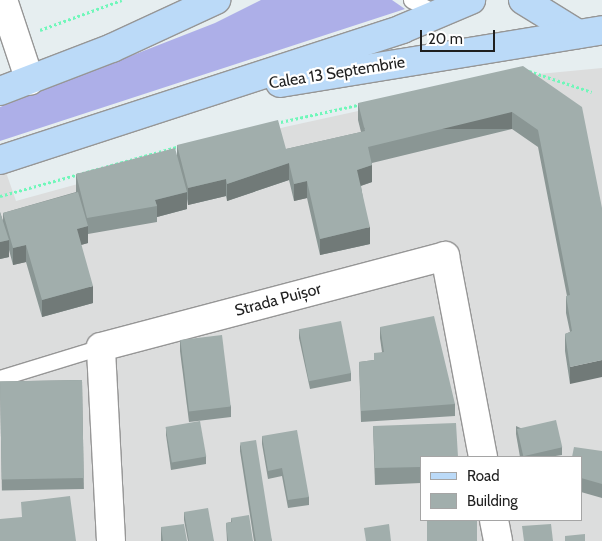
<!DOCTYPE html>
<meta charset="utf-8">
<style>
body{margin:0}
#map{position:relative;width:602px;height:541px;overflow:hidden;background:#e6eef0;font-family:Cabin,sans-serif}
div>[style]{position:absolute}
.residential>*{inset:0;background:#dcdddd}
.grass>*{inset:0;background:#adafe8}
.path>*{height:3px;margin-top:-1.5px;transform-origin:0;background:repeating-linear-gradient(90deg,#70f7ba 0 2.5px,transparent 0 5px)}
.roads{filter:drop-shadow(1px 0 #969696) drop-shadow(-1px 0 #969696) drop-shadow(0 1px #969696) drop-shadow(0 -1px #969696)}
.service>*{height:15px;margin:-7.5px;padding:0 7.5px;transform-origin:7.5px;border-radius:7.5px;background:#fff}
.minor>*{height:28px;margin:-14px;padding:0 14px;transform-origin:14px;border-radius:14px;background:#fff}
.secondary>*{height:28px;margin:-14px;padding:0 14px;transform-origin:14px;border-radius:14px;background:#bbdaf8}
.wall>*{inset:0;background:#8a9694;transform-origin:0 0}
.shaded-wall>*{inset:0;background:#717a78;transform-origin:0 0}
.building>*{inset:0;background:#a1aeac;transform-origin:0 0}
span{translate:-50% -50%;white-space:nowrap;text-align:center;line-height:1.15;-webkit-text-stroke:4.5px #fff;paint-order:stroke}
.street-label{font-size:16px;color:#1f1f1f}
.legend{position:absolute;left:420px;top:456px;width:162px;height:65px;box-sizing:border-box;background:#fff;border:1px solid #a5a5a5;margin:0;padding:6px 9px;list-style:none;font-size:15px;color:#1f1f1f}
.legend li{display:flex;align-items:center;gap:10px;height:25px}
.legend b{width:25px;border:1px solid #a5a5a5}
.scale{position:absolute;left:420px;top:30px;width:75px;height:22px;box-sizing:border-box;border:2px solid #1f1f1f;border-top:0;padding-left:6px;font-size:15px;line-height:18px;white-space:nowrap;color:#1f1f1f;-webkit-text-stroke:4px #fff;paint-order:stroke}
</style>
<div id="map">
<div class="residential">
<i style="clip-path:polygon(evenodd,602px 68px,602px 541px,0 541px,0 155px,16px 201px,285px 127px,518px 76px,602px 68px,421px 457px,581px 457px,581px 520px,421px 520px,421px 457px)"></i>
</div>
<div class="grass">
<i style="clip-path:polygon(261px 0,392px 0,405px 9px,0 141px,0 107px,215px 23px)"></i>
</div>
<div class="path">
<i style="left:40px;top:30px;width:87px;rotate:-20.1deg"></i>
<i style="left:529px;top:71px;width:66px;rotate:18.4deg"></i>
<i style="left:276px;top:123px;width:88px;rotate:-12.5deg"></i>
<i style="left:0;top:196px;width:187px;rotate:-15.5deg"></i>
</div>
<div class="roads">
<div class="service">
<i style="left:411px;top:0;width:31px;rotate:27deg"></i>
<i style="left:0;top:378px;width:106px;rotate:-17.1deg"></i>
</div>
<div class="minor">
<i style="left:3px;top:0;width:85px;rotate:71.6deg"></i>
<i style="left:494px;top:520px;width:21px;rotate:79deg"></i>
<i style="left:111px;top:541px;width:194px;rotate:-93deg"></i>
<i style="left:101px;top:347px;width:356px;rotate:-14.8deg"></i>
<i style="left:445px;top:256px;width:205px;rotate:79.3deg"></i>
</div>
<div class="secondary">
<i style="left:523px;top:0;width:65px;rotate:31.7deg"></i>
<i style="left:280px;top:83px;width:326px;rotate:-9.3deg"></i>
<i style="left:0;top:91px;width:120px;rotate:-21deg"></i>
<i style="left:112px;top:48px;width:115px;rotate:-24.8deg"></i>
<i style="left:0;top:160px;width:423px;rotate:-18deg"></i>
<i style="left:402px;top:29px;width:75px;rotate:-22.8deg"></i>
</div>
</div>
<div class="wall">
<i style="clip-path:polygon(358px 103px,582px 107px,570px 384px,565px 351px,565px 334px,570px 332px,566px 313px,566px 296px,567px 296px,538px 147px,512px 129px,372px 163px,372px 182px,361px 186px,370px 244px,320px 255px,307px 198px,294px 201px,289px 180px,227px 201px,226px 196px,188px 205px,187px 199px,187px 209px,157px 217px,157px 222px,88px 234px,88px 243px,81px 245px,93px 303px,42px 317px,26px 262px,13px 265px,9px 250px,9px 257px,0 259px,0 212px,3px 221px,3px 213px,76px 192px,76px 174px,177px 156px,177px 145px,286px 149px,361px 132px,358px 120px)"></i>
<i style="clip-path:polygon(380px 327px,455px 404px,455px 416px,361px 422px,359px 362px,374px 360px,382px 352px,380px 338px)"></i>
<i style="clip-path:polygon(299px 330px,351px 373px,351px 381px,310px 389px,299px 338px)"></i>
<i style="clip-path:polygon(180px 340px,231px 406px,231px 417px,189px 422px,180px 351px)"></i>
<i style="left:82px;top:380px;width:109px;height:82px;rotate:89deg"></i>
<i style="clip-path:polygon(373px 426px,421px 457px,421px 483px,375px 485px)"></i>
<i style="clip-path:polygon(516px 426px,562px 447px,562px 455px,549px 457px,520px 457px,516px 434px)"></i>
<i style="clip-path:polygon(166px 427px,206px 456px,206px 464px,171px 470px,166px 435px)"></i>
<i style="clip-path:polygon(262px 436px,309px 497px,309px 505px,288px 508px,282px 476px,268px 479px,262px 444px)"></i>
<i style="clip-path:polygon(240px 443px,272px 541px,254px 541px,240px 451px)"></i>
<i style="clip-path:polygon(602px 451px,602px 498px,581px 492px,581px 457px)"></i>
<i style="clip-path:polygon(184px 512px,214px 541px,188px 541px,184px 520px)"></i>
<i style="clip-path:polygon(231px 518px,253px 541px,227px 541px,226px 523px,231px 522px)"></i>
<i style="clip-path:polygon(161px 527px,187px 541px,161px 541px)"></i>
</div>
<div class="shaded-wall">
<i style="left:512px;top:112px;width:17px;height:148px;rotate:90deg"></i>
<i style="clip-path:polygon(289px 163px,289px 180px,227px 201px,227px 184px)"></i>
<i style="clip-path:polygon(372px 165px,372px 182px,357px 187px,357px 170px)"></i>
<i style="clip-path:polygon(226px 179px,226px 196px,188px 205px,188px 188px)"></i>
<i style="clip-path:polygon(307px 181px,307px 198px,294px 201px,294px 184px)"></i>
<i style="clip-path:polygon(187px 192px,187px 209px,157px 217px,157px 206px,155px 200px)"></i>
<i style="clip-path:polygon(88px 226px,88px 243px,77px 246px,77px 229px)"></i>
<i style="clip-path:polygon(370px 227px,370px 244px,320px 255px,320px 239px)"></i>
<i style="clip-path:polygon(9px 240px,9px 257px,0 259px,0 242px)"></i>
<i style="clip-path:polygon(26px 245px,26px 262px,13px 265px,13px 248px)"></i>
<i style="clip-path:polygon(93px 286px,93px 303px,42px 317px,42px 300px)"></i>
<i style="clip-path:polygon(602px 360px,602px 377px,570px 384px,570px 367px)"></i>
</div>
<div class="building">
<i style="clip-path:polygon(523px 66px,582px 107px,602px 208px,602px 360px,570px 367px,565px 334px,572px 331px,566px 296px,570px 295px,538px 130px,512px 112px,368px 147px,372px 165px,357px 170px,370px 227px,320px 239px,307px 181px,294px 184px,289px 163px,227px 184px,226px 179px,188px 188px,177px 145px,278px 120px,286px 149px,365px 131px,358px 103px)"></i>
<i style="clip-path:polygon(175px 148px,187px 192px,155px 200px,157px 206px,87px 218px,76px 174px)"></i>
<i style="clip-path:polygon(78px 192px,88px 226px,77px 229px,93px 286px,42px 300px,26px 245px,13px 248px,3px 213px)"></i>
<i style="clip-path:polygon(0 212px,9px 240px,0 242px)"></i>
<i style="clip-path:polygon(434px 316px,455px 404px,361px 411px,359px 362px,374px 360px,374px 353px,384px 352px,380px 327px)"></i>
<i style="left:341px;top:321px;width:53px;height:43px;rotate:79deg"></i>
<i style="left:222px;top:335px;width:72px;height:42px;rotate:83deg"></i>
<i style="left:82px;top:380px;width:98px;height:82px;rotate:89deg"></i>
<i style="left:556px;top:420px;width:28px;height:40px;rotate:77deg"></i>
<i style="left:200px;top:421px;width:36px;height:35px;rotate:80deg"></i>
<i style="clip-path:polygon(456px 423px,458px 457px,421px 457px,421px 467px,375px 468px,373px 426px)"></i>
<i style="clip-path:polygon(297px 430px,309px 497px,288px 500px,282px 468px,268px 471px,262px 436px)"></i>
<i style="left:256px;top:440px;width:102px;height:16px;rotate:81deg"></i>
<i style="clip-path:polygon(574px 447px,602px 451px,602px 484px,581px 478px,581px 457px,572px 457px)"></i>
<i style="clip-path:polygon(70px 496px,76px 541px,0 541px,0 519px,22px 517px,21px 502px)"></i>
<i style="clip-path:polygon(208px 508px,214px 541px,189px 541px,184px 512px)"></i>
<i style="clip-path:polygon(249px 515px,253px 541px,228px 541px,226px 523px,232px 522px,231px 518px)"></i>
<i style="left:427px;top:520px;width:50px;height:21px"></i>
<i style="clip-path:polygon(184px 524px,187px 541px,163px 541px,161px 527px)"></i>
<i style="clip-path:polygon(389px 524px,391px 541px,366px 541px,364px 528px)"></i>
<i style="clip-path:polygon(551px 524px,553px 541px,524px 541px,522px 526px)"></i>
<i style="clip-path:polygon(585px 534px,585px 541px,565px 541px,565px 536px)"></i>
</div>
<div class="street-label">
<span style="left:337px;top:73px;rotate:-9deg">Calea 13 Septembrie</span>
<span style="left:278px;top:300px;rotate:-15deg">Strada Puișor</span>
</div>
<ul class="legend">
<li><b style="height:6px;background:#bbdaf8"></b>Road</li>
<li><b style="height:14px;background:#a1aeac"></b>Building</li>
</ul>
<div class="scale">20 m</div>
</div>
